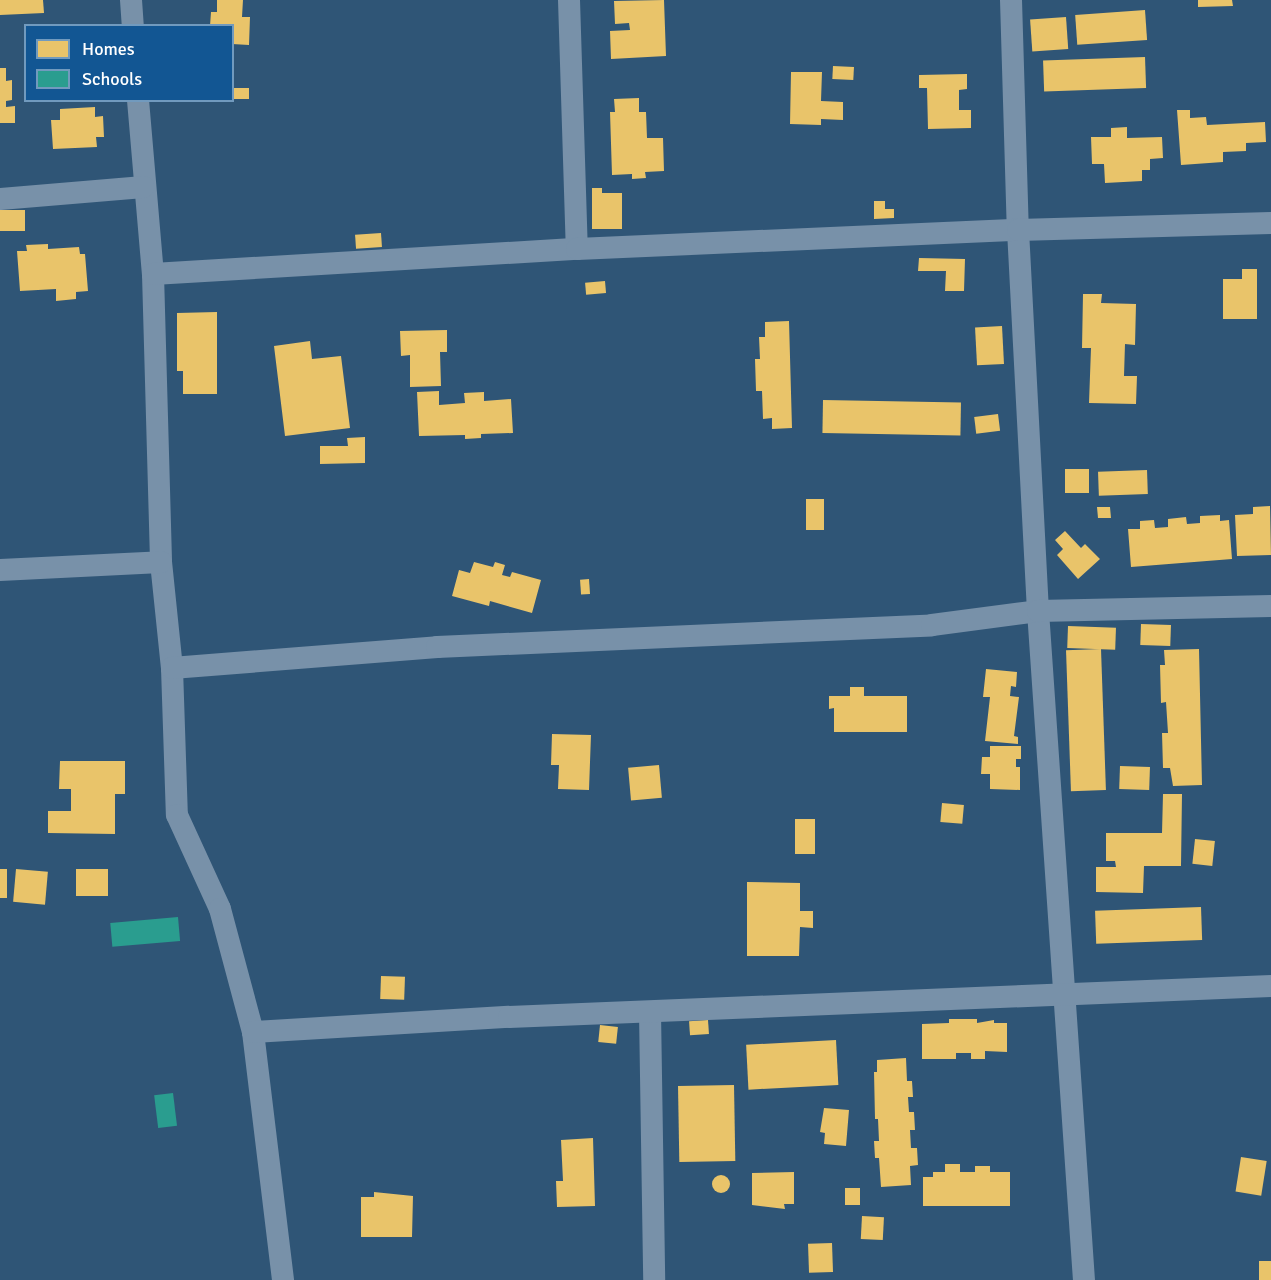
<!DOCTYPE html>
<style>
body{margin:0}
#map{position:relative;width:1271px;height:1280px;overflow:hidden;background:#2f5576;font-family:Signika,sans-serif}
div>[style]{position:absolute}
.homes>*{inset:0;background:#e9c46a;transform-origin:0 0}
.round{border-radius:50%}
.schools>*{inset:0;background:#2a9d8f;transform-origin:0 0}
.minor>*{height:22px;margin:-11px;padding:0 11px;transform-origin:11px;border-radius:11px;background:#7891a9}
span{translate:-50% -50%;white-space:nowrap;text-align:center;line-height:1.15;-webkit-text-stroke:6px #125693;paint-order:stroke}
.legend{position:absolute;left:24px;top:24px;width:210px;height:78px;box-sizing:border-box;background:#125693;border:2px solid #719abe;margin:0;padding:8px 10px;list-style:none;font-size:18px;color:#fff}
.legend li{display:flex;align-items:center;gap:12px;height:30px}
.legend b{width:30px;border:2px solid #719abe}
</style>
<div id="map">
<div class="homes">
<i style="clip-path:polygon(0 0,43px 0,44px 13px,0 15px)"></i>
<i style="clip-path:polygon(217px 0,243px 0,242px 17px,250px 17px,249px 45px,232px 44px,232px 26px,210px 26px,211px 12px,217px 12px)"></i>
<i style="clip-path:polygon(664px 0,666px 56px,611px 59px,610px 31px,630px 30px,629px 23px,615px 24px,614px 1px)"></i>
<i style="clip-path:polygon(1198px 0,1232px 0,1233px 6px,1198px 7px)"></i>
<i style="left:1145px;top:10px;width:30px;height:70px;rotate:86deg"></i>
<i style="left:1066px;top:17px;width:32px;height:36px;rotate:86deg"></i>
<i style="left:1145px;top:57px;width:31px;height:102px;rotate:88deg"></i>
<i style="left:833px;top:66px;width:21px;height:13px;rotate:3deg"></i>
<i style="clip-path:polygon(0 68px,6px 68px,6px 81px,12px 80px,12px 100px,6px 101px,6px 107px,15px 106px,15px 123px,0 123px)"></i>
<i style="clip-path:polygon(791px 72px,822px 72px,821px 101px,843px 102px,843px 120px,821px 119px,821px 125px,790px 124px)"></i>
<i style="clip-path:polygon(967px 74px,967px 89px,959px 90px,959px 110px,971px 110px,971px 128px,928px 129px,927px 88px,919px 88px,919px 75px)"></i>
<i style="left:232px;top:88px;width:17px;height:11px"></i>
<i style="clip-path:polygon(639px 98px,639px 112px,646px 112px,647px 138px,663px 138px,664px 171px,645px 172px,646px 178px,632px 179px,632px 174px,612px 175px,610px 112px,615px 112px,614px 99px)"></i>
<i style="clip-path:polygon(95px 107px,95px 117px,103px 116px,104px 137px,96px 137px,97px 147px,53px 149px,51px 120px,60px 120px,60px 109px)"></i>
<i style="clip-path:polygon(1177px 110px,1190px 110px,1190px 118px,1206px 117px,1207px 125px,1265px 122px,1266px 142px,1246px 143px,1246px 151px,1223px 152px,1223px 162px,1181px 165px)"></i>
<i style="clip-path:polygon(1127px 127px,1127px 138px,1162px 137px,1163px 158px,1150px 159px,1150px 170px,1142px 170px,1142px 181px,1105px 183px,1104px 164px,1092px 164px,1091px 137px,1111px 137px,1111px 128px)"></i>
<i style="clip-path:polygon(592px 188px,602px 188px,602px 193px,622px 193px,622px 229px,592px 229px)"></i>
<i style="clip-path:polygon(874px 201px,885px 201px,885px 209px,894px 209px,894px 218px,874px 219px)"></i>
<i style="left:0;top:210px;width:25px;height:21px"></i>
<i style="left:381px;top:233px;width:14px;height:26px;rotate:86deg"></i>
<i style="clip-path:polygon(48px 244px,48px 249px,79px 247px,80px 254px,85px 254px,88px 291px,76px 292px,76px 299px,56px 301px,56px 289px,20px 291px,17px 251px,27px 251px,26px 245px)"></i>
<i style="clip-path:polygon(919px 258px,965px 259px,964px 291px,945px 291px,946px 271px,918px 271px)"></i>
<i style="clip-path:polygon(1242px 269px,1257px 269px,1257px 319px,1223px 319px,1223px 279px,1242px 279px)"></i>
<i style="left:605px;top:281px;width:12px;height:20px;rotate:85deg"></i>
<i style="clip-path:polygon(1083px 294px,1102px 294px,1101px 303px,1136px 304px,1135px 345px,1125px 344px,1124px 376px,1137px 376px,1136px 404px,1089px 403px,1091px 348px,1082px 348px)"></i>
<i style="clip-path:polygon(217px 312px,217px 394px,183px 394px,183px 371px,177px 371px,177px 313px)"></i>
<i style="clip-path:polygon(789px 321px,792px 428px,772px 429px,772px 418px,763px 419px,762px 391px,756px 391px,755px 359px,760px 359px,759px 337px,765px 337px,765px 322px)"></i>
<i style="left:1002px;top:326px;width:38px;height:27px;rotate:87deg"></i>
<i style="clip-path:polygon(447px 330px,447px 352px,440px 352px,441px 386px,410px 387px,410px 355px,401px 356px,400px 331px)"></i>
<i style="clip-path:polygon(310px 341px,312px 359px,341px 356px,350px 428px,285px 436px,274px 346px)"></i>
<i style="clip-path:polygon(439px 391px,439px 405px,465px 403px,464px 393px,484px 392px,484px 401px,511px 399px,513px 433px,481px 434px,481px 438px,465px 439px,465px 435px,419px 436px,417px 392px)"></i>
<i style="left:823px;top:400px;width:138px;height:33px;rotate:1deg"></i>
<i style="left:998px;top:414px;width:17px;height:24px;rotate:83deg"></i>
<i style="clip-path:polygon(365px 437px,365px 463px,320px 464px,320px 446px,348px 446px,347px 438px)"></i>
<i style="left:1089px;top:469px;width:24px;height:24px;rotate:90deg"></i>
<i style="left:1147px;top:470px;width:24px;height:49px;rotate:88deg"></i>
<i style="left:806px;top:499px;width:18px;height:31px"></i>
<i style="clip-path:polygon(1270px 506px,1271px 555px,1237px 556px,1235px 515px,1253px 514px,1253px 507px)"></i>
<i style="clip-path:polygon(1097px 507px,1110px 507px,1111px 518px,1098px 518px)"></i>
<i style="clip-path:polygon(1220px 515px,1220px 521px,1229px 520px,1232px 559px,1131px 567px,1128px 529px,1140px 529px,1140px 521px,1154px 520px,1155px 528px,1168px 527px,1168px 519px,1186px 517px,1187px 524px,1200px 523px,1200px 516px)"></i>
<i style="clip-path:polygon(1065px 531px,1081px 548px,1085px 544px,1100px 559px,1078px 579px,1057px 555px,1063px 549px,1055px 540px)"></i>
<i style="clip-path:polygon(474px 562px,493px 567px,495px 562px,505px 565px,502px 575px,510px 577px,512px 572px,541px 580px,532px 613px,490px 601px,489px 606px,452px 596px,459px 570px,470px 573px)"></i>
<i style="left:589px;top:579px;width:15px;height:9px;rotate:86deg"></i>
<i style="left:1141px;top:624px;width:30px;height:21px;rotate:2deg"></i>
<i style="left:1068px;top:626px;width:48px;height:22px;rotate:2deg"></i>
<i style="left:1101px;top:649px;width:141px;height:35px;rotate:88deg"></i>
<i style="clip-path:polygon(1199px 649px,1202px 785px,1173px 786px,1170px 768px,1163px 768px,1162px 733px,1168px 733px,1166px 702px,1161px 703px,1160px 665px,1165px 665px,1164px 650px)"></i>
<i style="clip-path:polygon(986px 669px,1017px 672px,1016px 687px,1011px 686px,1010px 696px,1019px 697px,1014px 736px,1018px 737px,1018px 744px,985px 741px,990px 697px,983px 697px)"></i>
<i style="clip-path:polygon(850px 687px,864px 687px,864px 696px,907px 696px,907px 732px,834px 732px,834px 708px,829px 709px,829px 696px,850px 696px)"></i>
<i style="clip-path:polygon(552px 734px,591px 735px,589px 790px,558px 789px,559px 765px,551px 765px)"></i>
<i style="clip-path:polygon(990px 746px,1021px 746px,1021px 759px,1016px 759px,1016px 767px,1020px 767px,1020px 790px,990px 789px,990px 774px,981px 774px,982px 757px,990px 757px)"></i>
<i style="clip-path:polygon(60px 761px,125px 761px,125px 794px,115px 794px,115px 834px,48px 833px,48px 811px,71px 811px,71px 789px,59px 789px)"></i>
<i style="left:659px;top:765px;width:33px;height:31px;rotate:85deg"></i>
<i style="left:1120px;top:766px;width:30px;height:23px;rotate:2deg"></i>
<i style="clip-path:polygon(1163px 794px,1182px 794px,1181px 866px,1144px 866px,1143px 893px,1096px 892px,1096px 867px,1116px 867px,1115px 861px,1106px 861px,1106px 833px,1162px 833px)"></i>
<i style="left:942px;top:803px;width:22px;height:19px;rotate:5deg"></i>
<i style="left:795px;top:819px;width:20px;height:35px"></i>
<i style="left:1195px;top:839px;width:20px;height:25px;rotate:6deg"></i>
<i style="left:0;top:869px;width:7px;height:29px"></i>
<i style="left:16px;top:869px;width:32px;height:33px;rotate:5deg"></i>
<i style="left:76px;top:869px;width:32px;height:27px"></i>
<i style="clip-path:polygon(747px 882px,800px 883px,800px 911px,813px 911px,813px 928px,800px 927px,799px 956px,747px 956px)"></i>
<i style="left:1201px;top:907px;width:33px;height:106px;rotate:88deg"></i>
<i style="left:381px;top:976px;width:24px;height:23px;rotate:2deg"></i>
<i style="clip-path:polygon(949px 1019px,977px 1019px,977px 1023px,994px 1020px,994px 1023px,1007px 1023px,1007px 1052px,985px 1051px,985px 1059px,971px 1059px,971px 1053px,956px 1053px,956px 1059px,922px 1059px,922px 1024px,949px 1023px)"></i>
<i style="left:708px;top:1020px;width:14px;height:19px;rotate:86deg"></i>
<i style="left:600px;top:1025px;width:18px;height:17px;rotate:6deg"></i>
<i style="left:836px;top:1040px;width:45px;height:90px;rotate:87deg"></i>
<i style="clip-path:polygon(906px 1058px,907px 1081px,912px 1081px,913px 1097px,908px 1097px,909px 1112px,914px 1112px,915px 1130px,910px 1130px,911px 1148px,917px 1148px,918px 1165px,910px 1166px,911px 1185px,881px 1187px,879px 1158px,875px 1158px,874px 1141px,879px 1141px,878px 1119px,875px 1119px,874px 1072px,877px 1072px,877px 1060px)"></i>
<i style="left:734px;top:1085px;width:76px;height:56px;rotate:89deg"></i>
<i style="clip-path:polygon(824px 1108px,849px 1110px,846px 1146px,824px 1144px,825px 1133px,820px 1132px)"></i>
<i style="clip-path:polygon(593px 1138px,595px 1206px,557px 1207px,556px 1181px,563px 1181px,561px 1140px)"></i>
<i style="left:1241px;top:1157px;width:26px;height:35px;rotate:9deg"></i>
<i style="clip-path:polygon(945px 1164px,960px 1164px,960px 1172px,975px 1172px,975px 1166px,990px 1166px,990px 1172px,1010px 1172px,1010px 1206px,923px 1206px,923px 1177px,933px 1177px,933px 1172px,945px 1172px)"></i>
<i style="clip-path:polygon(794px 1172px,794px 1204px,784px 1204px,785px 1209px,752px 1205px,752px 1173px)"></i>
<i class="round" style="left:712px;top:1175px;width:18px;height:18px"></i>
<i style="left:845px;top:1188px;width:15px;height:17px"></i>
<i style="clip-path:polygon(374px 1192px,413px 1196px,412px 1237px,361px 1237px,361px 1197px,374px 1197px)"></i>
<i style="left:862px;top:1216px;width:22px;height:23px;rotate:3deg"></i>
<i style="left:832px;top:1243px;width:29px;height:24px;rotate:88deg"></i>
<i style="left:1271px;top:1261px;width:19px;height:12px;rotate:90deg"></i>
</div>
<div class="schools">
<i style="left:178px;top:917px;width:24px;height:68px;rotate:85deg"></i>
<i style="left:173px;top:1093px;width:33px;height:19px;rotate:83deg"></i>
</div>
<div class="minor">
<i style="left:131px;top:0;width:26px;rotate:86deg"></i>
<i style="left:569px;top:0;width:249px;rotate:88.2deg"></i>
<i style="left:1011px;top:0;width:230px;rotate:88.3deg"></i>
<i style="left:1018px;top:230px;width:382px;rotate:87deg"></i>
<i style="left:1038px;top:611px;width:671px;rotate:86.07deg"></i>
<i style="left:138px;top:100px;width:175px;rotate:85.1deg"></i>
<i style="left:153px;top:274px;width:288px;rotate:88.4deg"></i>
<i style="left:161px;top:562px;width:107px;rotate:84.1deg"></i>
<i style="left:172px;top:668px;width:147px;rotate:88.1deg"></i>
<i style="left:177px;top:815px;width:103px;rotate:65.4deg"></i>
<i style="left:220px;top:909px;width:127px;rotate:75deg"></i>
<i style="left:253px;top:1032px;width:250px;rotate:83.1deg"></i>
<i style="left:0;top:199px;width:144px;rotate:-4.8deg"></i>
<i style="left:153px;top:274px;width:425px;rotate:-3.4deg"></i>
<i style="left:577px;top:249px;width:441px;rotate:-2.5deg"></i>
<i style="left:1018px;top:230px;width:253px;rotate:-1.6deg"></i>
<i style="left:0;top:570px;width:161px;rotate:-2.8deg"></i>
<i style="left:172px;top:668px;width:266px;rotate:-4.5deg"></i>
<i style="left:437px;top:647px;width:495px;rotate:-2.5deg"></i>
<i style="left:932px;top:625px;width:107px;rotate:-7.5deg"></i>
<i style="left:1038px;top:611px;width:233px;rotate:-1.2deg"></i>
<i style="left:650px;top:1012px;width:268px;rotate:89.1deg"></i>
<i style="left:253px;top:1032px;width:256px;rotate:-3.4deg"></i>
<i style="left:509px;top:1017px;width:763px;rotate:-2.33deg"></i>
</div>
<ul class="legend">
<li><b style="height:16px;background:#e9c46a"></b>Homes</li>
<li><b style="height:16px;background:#2a9d8f"></b>Schools</li>
</ul>
</div>
